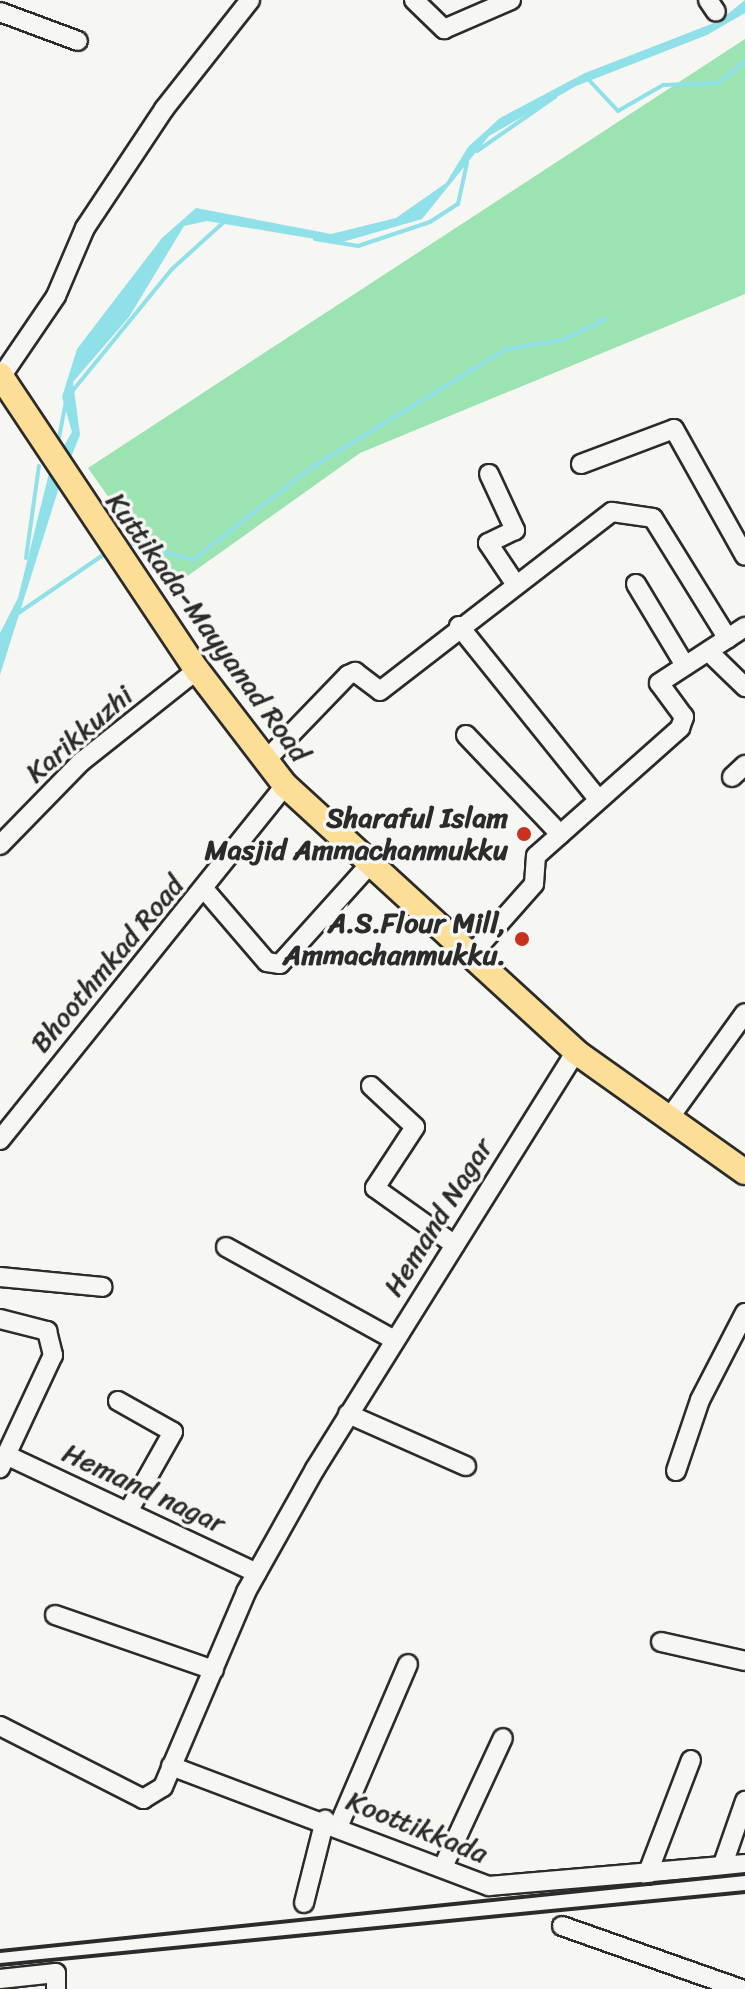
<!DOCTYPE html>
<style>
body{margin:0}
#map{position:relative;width:745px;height:1989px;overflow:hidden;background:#f6f6f2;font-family:Sriracha,sans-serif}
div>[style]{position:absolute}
.green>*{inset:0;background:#9be3b1}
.water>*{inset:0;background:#8fe0e8}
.stream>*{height:4px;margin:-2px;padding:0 2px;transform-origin:2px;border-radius:2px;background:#8fe0e8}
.roads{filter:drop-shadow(2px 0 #2b2b2b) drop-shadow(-2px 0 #2b2b2b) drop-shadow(0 2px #2b2b2b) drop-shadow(0 -2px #2b2b2b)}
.minor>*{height:18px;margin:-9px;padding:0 9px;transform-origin:9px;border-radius:9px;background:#f6f6f2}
.major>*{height:24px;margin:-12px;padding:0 12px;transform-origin:12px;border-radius:12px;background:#fcde96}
.rail>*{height:4px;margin:-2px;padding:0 2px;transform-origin:2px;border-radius:2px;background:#2b2b2b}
.dots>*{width:22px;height:22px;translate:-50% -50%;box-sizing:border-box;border:4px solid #f6f6f2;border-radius:50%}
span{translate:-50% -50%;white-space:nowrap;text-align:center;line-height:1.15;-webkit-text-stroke:7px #f6f6f2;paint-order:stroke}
.street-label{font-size:28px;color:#2b2b2b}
.poi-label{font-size:28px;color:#2b2b2b;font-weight:700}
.right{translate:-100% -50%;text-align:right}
</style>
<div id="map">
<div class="green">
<i style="clip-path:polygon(745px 39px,745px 294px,360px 453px,172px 587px,88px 468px)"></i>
</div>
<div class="water">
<i style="clip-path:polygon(745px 0,745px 13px,707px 35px,576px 86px,489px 136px,422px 219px,339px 243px,207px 221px,184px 226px,129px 317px,73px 382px,80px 435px,67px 467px,58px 456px,72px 432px,62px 397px,77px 349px,162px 238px,196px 208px,331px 234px,396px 218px,446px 183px,468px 147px,500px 118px,585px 73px,719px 21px)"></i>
<i style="clip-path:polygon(51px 465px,61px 481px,0 675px,0 633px,18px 598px)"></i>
</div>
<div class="stream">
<i style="left:588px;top:79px;width:44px;rotate:46.8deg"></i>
<i style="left:618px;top:111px;width:52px;rotate:-30deg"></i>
<i style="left:663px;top:85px;width:55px;rotate:-2.1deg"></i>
<i style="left:718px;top:83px;width:35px;rotate:-39deg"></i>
<i style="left:477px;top:151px;width:95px;rotate:-34.7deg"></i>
<i style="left:315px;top:239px;width:44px;rotate:9.2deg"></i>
<i style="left:358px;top:246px;width:76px;rotate:-18.4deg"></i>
<i style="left:430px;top:222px;width:33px;rotate:-33deg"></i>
<i style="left:458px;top:204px;width:42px;rotate:-77.6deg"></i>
<i style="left:70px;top:394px;width:161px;rotate:-50.8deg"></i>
<i style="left:172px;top:269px;width:70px;rotate:-42.1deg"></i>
<i style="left:58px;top:443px;width:43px;rotate:-79.2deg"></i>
<i style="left:123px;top:541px;width:73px;rotate:15.2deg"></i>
<i style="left:193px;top:560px;width:147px;rotate:-38.1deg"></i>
<i style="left:309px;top:469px;width:231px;rotate:-31.3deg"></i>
<i style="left:506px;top:349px;width:57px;rotate:-9.1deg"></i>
<i style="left:562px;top:340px;width:49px;rotate:-25.5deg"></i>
<i style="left:26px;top:558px;width:93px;rotate:-82deg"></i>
<i style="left:14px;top:616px;width:108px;rotate:-34.4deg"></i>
</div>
<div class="roads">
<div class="minor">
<i style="left:414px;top:0;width:42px;rotate:44deg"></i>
<i style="left:444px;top:29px;width:73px;rotate:-23.4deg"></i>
<i style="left:708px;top:0;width:14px;rotate:56deg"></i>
<i style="left:0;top:12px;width:83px;rotate:20.4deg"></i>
<i style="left:1px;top:377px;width:98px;rotate:-55.8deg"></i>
<i style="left:56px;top:296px;width:74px;rotate:-66.9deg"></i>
<i style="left:85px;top:228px;width:143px;rotate:-56.4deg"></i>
<i style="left:164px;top:109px;width:139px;rotate:-51.7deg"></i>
<i style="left:581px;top:464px;width:99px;rotate:-20.6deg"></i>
<i style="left:674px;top:429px;width:145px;rotate:60.8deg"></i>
<i style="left:489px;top:474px;width:62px;rotate:65.1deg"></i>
<i style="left:515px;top:530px;width:30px;rotate:154deg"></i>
<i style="left:488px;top:543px;width:47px;rotate:56.3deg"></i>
<i style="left:636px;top:584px;width:93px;rotate:59deg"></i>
<i style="left:459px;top:626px;width:223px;rotate:51.2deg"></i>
<i style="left:710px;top:653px;width:49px;rotate:44.2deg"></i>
<i style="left:466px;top:735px;width:137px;rotate:46.5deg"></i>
<i style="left:266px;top:760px;width:118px;rotate:-46deg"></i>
<i style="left:348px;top:675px;width:8px;rotate:-23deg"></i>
<i style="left:355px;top:672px;width:31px;rotate:37deg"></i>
<i style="left:380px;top:691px;width:293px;rotate:-37.7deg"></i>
<i style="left:612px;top:512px;width:41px;rotate:8.3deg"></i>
<i style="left:653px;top:518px;width:142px;rotate:58.2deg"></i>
<i style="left:732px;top:777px;width:18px;rotate:-43deg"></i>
<i style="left:0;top:845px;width:116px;rotate:-45.7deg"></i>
<i style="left:81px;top:762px;width:148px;rotate:-38.4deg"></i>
<i style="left:205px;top:890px;width:95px;rotate:49.3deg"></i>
<i style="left:267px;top:962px;width:13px;rotate:9deg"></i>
<i style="left:280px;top:964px;width:136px;rotate:-48deg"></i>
<i style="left:473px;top:953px;width:92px;rotate:-48.5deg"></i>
<i style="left:534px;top:884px;width:28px;rotate:-86deg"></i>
<i style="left:536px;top:856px;width:193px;rotate:-41.6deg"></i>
<i style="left:680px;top:728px;width:12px;rotate:-70deg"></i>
<i style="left:684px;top:717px;width:42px;rotate:-126.3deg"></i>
<i style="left:659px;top:683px;width:103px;rotate:-33.1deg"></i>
<i style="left:371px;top:1086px;width:60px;rotate:43deg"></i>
<i style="left:415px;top:1127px;width:73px;rotate:123.3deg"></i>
<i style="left:375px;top:1188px;width:98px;rotate:35.5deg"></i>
<i style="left:670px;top:1117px;width:128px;rotate:-54.2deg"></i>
<i style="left:0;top:1140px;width:455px;rotate:-51.2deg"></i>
<i style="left:226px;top:1247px;width:191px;rotate:28.9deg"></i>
<i style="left:0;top:1277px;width:103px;rotate:5.5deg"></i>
<i style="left:0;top:1319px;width:49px;rotate:14.3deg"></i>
<i style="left:47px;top:1331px;width:25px;rotate:76deg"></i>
<i style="left:53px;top:1355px;width:125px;rotate:115.1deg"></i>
<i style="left:118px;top:1401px;width:63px;rotate:29.4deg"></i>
<i style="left:173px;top:1432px;width:92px;rotate:119.4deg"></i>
<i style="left:348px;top:1414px;width:129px;rotate:23.8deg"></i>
<i style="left:6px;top:1455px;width:277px;rotate:25.2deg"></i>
<i style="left:676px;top:1471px;width:75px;rotate:-71.3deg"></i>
<i style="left:700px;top:1400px;width:98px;rotate:-62.7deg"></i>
<i style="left:55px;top:1615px;width:168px;rotate:19.1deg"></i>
<i style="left:661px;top:1642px;width:86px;rotate:12.7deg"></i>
<i style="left:0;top:1726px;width:161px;rotate:27deg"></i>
<i style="left:143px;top:1799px;width:23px;rotate:-31deg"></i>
<i style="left:163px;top:1787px;width:212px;rotate:-66.9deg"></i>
<i style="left:246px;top:1592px;width:141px;rotate:-60.7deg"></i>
<i style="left:315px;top:1469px;width:492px;rotate:-58deg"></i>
<i style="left:171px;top:1766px;width:340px;rotate:20.7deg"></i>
<i style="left:489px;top:1886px;width:257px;rotate:-4.9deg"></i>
<i style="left:339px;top:1825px;width:175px;rotate:-66.8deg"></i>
<i style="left:443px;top:1867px;width:142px;rotate:-65.1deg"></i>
<i style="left:722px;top:1867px;width:70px;rotate:-70.8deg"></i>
<i style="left:647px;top:1875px;width:123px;rotate:-69.1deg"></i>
<i style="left:304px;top:1903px;width:86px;rotate:-75.8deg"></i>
<i style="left:562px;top:1926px;width:190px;rotate:19.4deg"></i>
<i style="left:0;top:1979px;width:56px;rotate:-6.1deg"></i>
<i style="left:56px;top:1973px;width:16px;rotate:90deg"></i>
</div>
<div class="major">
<i style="left:0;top:375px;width:355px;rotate:56.3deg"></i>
<i style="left:197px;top:670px;width:145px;rotate:52.6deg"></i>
<i style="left:285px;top:785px;width:395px;rotate:42.5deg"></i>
<i style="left:576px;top:1052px;width:207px;rotate:35.4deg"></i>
</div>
</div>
<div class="rail">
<i style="left:0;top:1951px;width:749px;rotate:-5.9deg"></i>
<i style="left:0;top:1965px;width:749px;rotate:-5.6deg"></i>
</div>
<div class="dots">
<i style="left:524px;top:834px;background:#c8321e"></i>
<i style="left:522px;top:939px;background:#c8321e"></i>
</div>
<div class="street-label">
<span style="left:208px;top:627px;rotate:54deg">Kuttikada-Mayyanad Road</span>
<span style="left:79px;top:734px;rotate:-41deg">Karikkuzhi</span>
<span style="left:107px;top:964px;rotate:-50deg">Bhoothmkad Road</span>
<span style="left:438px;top:1217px;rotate:-58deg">Hemand Nagar</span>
<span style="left:144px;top:1488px;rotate:25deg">Hemand nagar</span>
<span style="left:417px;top:1827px;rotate:22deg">Koottikkada</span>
</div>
<div class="poi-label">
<span class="right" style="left:508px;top:834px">Sharaful Islam<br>Masjid Ammachanmukku</span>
<span class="right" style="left:506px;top:939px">A.S.Flour Mill,<br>Ammachanmukku.</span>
</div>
</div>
